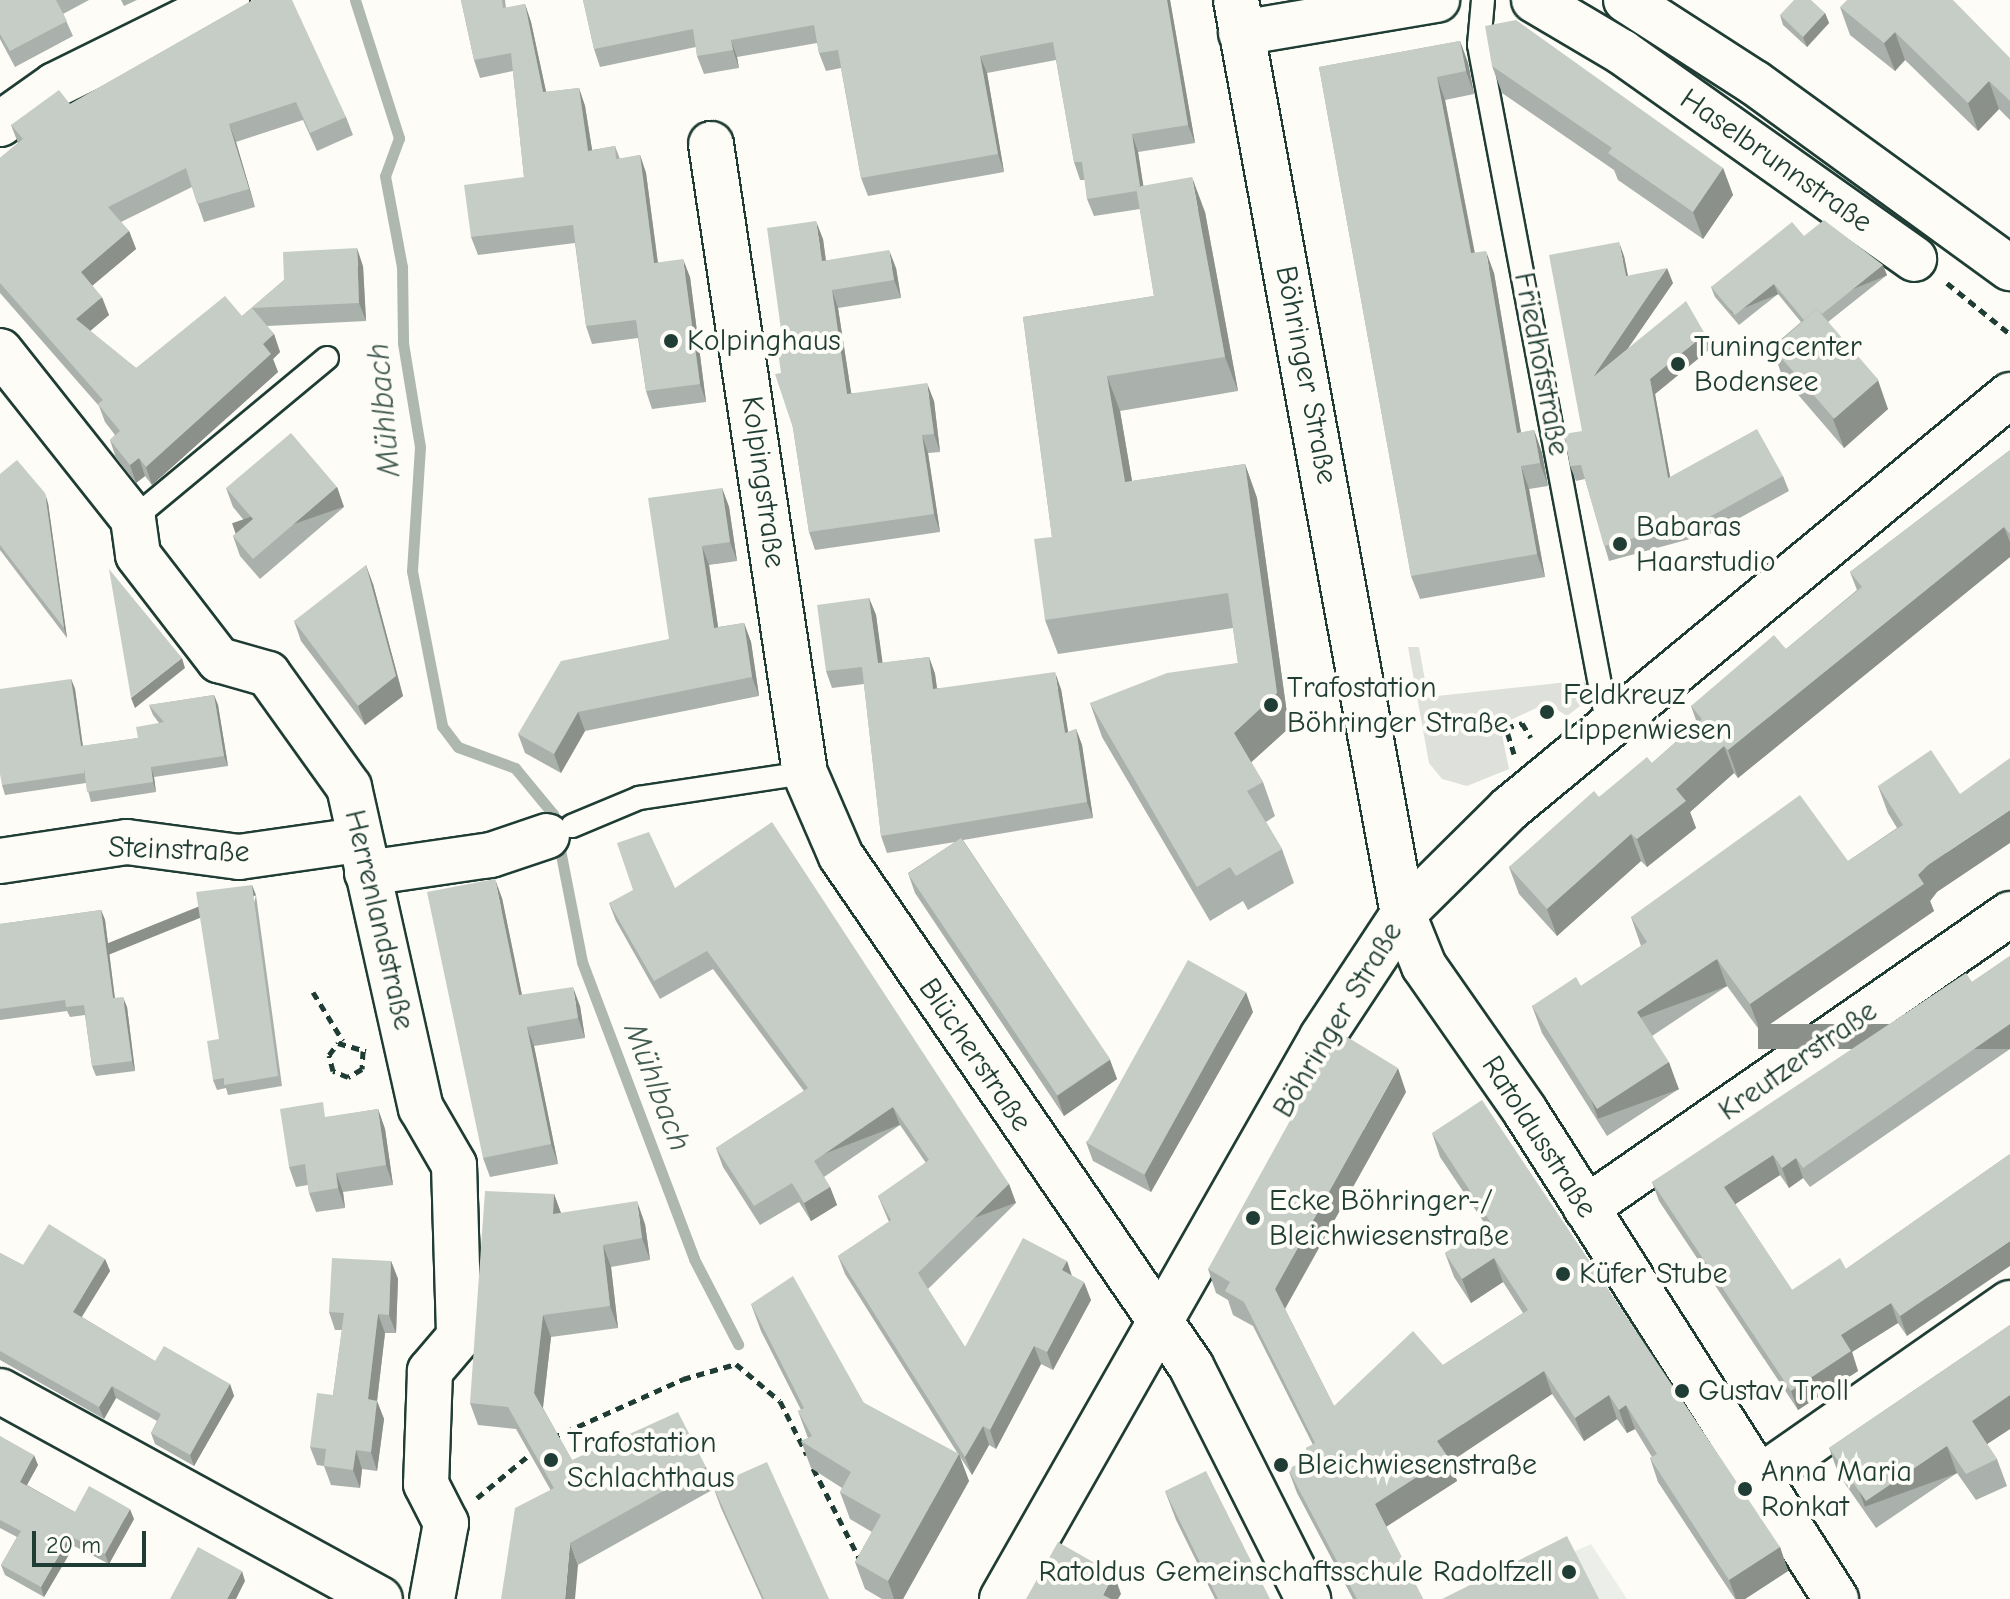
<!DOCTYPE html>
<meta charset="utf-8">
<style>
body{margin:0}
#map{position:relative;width:2010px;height:1599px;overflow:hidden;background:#fdfcf7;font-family:"Comic Neue",sans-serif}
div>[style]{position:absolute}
.built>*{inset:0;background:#eceee9}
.green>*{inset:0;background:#dde0db}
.stream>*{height:11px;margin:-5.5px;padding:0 5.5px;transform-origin:5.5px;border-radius:5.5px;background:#aeb8b1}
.path>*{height:5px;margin-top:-2.5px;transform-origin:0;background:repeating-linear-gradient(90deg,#1f3d34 0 8px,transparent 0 14px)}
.roads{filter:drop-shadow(2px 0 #1f3d34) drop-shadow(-2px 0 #1f3d34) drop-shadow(0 2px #1f3d34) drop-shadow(0 -2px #1f3d34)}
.lane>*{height:22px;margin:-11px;padding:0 11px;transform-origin:11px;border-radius:11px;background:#fdfcf7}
.street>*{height:44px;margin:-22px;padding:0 22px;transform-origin:22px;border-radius:22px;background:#fdfcf7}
.secondary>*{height:44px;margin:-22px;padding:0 22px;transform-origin:22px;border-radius:22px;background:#fdfcf7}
.wall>*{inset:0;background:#aab0ab}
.shaded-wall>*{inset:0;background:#8b908b;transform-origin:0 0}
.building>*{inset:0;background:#c6cdc7;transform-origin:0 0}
.dots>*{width:22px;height:22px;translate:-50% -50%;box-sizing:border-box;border:4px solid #fdfcf7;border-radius:50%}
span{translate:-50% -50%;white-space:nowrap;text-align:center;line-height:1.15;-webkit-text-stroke:8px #fdfcf7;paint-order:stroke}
.street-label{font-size:30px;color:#1f3d34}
.poi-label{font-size:30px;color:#1f3d34}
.left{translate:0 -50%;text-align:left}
.right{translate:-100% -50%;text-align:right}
.water-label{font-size:32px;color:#435c53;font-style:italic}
.scale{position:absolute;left:32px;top:1531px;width:114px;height:36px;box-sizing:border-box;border:4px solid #1f3d34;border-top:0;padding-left:10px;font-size:24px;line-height:28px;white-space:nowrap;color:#1f3d34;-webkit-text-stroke:6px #fdfcf7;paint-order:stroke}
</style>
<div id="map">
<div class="built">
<i style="clip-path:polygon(1591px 1544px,1627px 1599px,1468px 1599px)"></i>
</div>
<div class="green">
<i style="clip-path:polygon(1408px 647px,1419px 647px,1428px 697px,1577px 681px,1587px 683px,1589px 699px,1567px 716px,1547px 703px,1500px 725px,1509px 769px,1467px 786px,1442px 779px,1429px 763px)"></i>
</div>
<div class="stream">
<i style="left:355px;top:0;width:145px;rotate:72.3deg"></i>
<i style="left:399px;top:138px;width:40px;rotate:110.2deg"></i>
<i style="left:385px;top:176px;width:93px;rotate:79.4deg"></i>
<i style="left:402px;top:267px;width:76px;rotate:89.2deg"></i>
<i style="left:403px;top:343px;width:105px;rotate:80.7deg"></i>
<i style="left:420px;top:447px;width:124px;rotate:93.7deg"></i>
<i style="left:412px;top:571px;width:158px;rotate:79deg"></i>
<i style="left:442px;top:726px;width:26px;rotate:53deg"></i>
<i style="left:458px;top:747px;width:61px;rotate:20.2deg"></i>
<i style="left:515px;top:768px;width:60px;rotate:50.4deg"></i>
<i style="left:553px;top:814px;width:151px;rotate:78.9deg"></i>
<i style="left:582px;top:962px;width:317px;rotate:69.3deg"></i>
<i style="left:694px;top:1259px;width:96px;rotate:62.6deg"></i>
</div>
<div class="path">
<i style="left:1947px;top:283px;width:81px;rotate:39deg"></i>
<i style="left:1514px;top:754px;width:27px;rotate:-107deg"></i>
<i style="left:1506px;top:728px;width:17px;rotate:-17deg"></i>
<i style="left:1522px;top:723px;width:17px;rotate:59deg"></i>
<i style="left:313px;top:992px;width:57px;rotate:58.5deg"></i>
<i style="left:363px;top:1051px;width:18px;rotate:93deg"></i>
<i style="left:362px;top:1069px;width:16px;rotate:150deg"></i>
<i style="left:348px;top:1077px;width:16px;rotate:-158deg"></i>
<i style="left:333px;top:1071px;width:16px;rotate:-104deg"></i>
<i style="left:329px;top:1055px;width:15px;rotate:-53deg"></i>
<i style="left:338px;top:1043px;width:29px;rotate:16deg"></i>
<i style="left:552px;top:1438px;width:144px;rotate:-24.2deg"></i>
<i style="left:683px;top:1379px;width:55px;rotate:-15.8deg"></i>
<i style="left:736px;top:1364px;width:57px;rotate:40.1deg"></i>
<i style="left:780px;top:1401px;width:60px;rotate:63.4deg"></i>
<i style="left:813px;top:1468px;width:106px;rotate:62.9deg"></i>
<i style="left:477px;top:1498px;width:74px;rotate:-39.5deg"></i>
</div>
<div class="roads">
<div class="lane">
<i style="left:1483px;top:0;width:45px;rotate:95.1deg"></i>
<i style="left:1479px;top:45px;width:694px;rotate:79.29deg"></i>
<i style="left:133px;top:519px;width:252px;rotate:-39.7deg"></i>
<i style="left:572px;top:826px;width:73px;rotate:-22.7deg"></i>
<i style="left:639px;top:798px;width:168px;rotate:-8.6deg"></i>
</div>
<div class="street">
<i style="left:1236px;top:0;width:929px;rotate:79.65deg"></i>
<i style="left:1403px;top:914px;width:56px;rotate:68deg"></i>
<i style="left:1424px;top:966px;width:177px;rotate:55.1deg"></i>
<i style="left:1525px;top:1111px;width:579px;rotate:57.49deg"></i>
<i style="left:1534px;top:0;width:102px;rotate:30.6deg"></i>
<i style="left:1622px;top:52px;width:358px;rotate:35.3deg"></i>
<i style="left:1241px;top:33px;width:199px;rotate:-9.6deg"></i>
<i style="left:0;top:124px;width:67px;rotate:-35.3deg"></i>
<i style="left:55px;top:85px;width:192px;rotate:-26.3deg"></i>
<i style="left:711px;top:144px;width:636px;rotate:81.5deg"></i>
<i style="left:805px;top:773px;width:90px;rotate:66.6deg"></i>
<i style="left:841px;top:856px;width:619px;rotate:55.54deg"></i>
<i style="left:1191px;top:1366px;width:261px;rotate:63.3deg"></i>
<i style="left:0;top:351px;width:214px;rotate:51.6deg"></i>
<i style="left:133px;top:519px;width:36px;rotate:82deg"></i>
<i style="left:138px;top:555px;width:133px;rotate:52.4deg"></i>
<i style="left:219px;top:660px;width:51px;rotate:15.9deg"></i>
<i style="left:268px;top:674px;width:139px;rotate:54.4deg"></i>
<i style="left:349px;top:787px;width:329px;rotate:77.4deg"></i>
<i style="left:421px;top:1108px;width:66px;rotate:59.9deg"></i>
<i style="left:454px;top:1165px;width:172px;rotate:88.3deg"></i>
<i style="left:459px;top:1337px;width:45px;rotate:130.5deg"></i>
<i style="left:430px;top:1371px;width:113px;rotate:92deg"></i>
<i style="left:426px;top:1484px;width:44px;rotate:62.9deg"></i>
<i style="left:446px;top:1523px;width:77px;rotate:100.4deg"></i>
<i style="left:0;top:861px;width:128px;rotate:-8.5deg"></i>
<i style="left:127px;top:842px;width:113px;rotate:7.6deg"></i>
<i style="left:239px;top:857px;width:120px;rotate:-8.1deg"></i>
<i style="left:367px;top:873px;width:125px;rotate:-8.3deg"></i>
<i style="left:491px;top:855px;width:59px;rotate:-18.7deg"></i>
<i style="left:1586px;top:1208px;width:516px;rotate:-34.74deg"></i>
<i style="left:0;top:1391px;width:433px;rotate:28.7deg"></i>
<i style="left:1759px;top:1478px;width:306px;rotate:-34.9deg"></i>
<i style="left:1002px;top:1599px;width:647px;rotate:-60.34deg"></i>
<i style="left:1322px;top:1037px;width:147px;rotate:-56.6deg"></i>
<i style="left:1403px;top:914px;width:149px;rotate:-44.7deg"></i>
<i style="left:1509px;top:809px;width:650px;rotate:-39.57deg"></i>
</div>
<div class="secondary">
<i style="left:1626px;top:0;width:153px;rotate:32.8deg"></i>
<i style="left:1755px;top:83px;width:315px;rotate:36deg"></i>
</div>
</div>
<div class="wall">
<i style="clip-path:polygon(0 0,89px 0,63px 14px,73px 36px,15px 67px,0 39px)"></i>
<i style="clip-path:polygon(121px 0,137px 0,124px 6px)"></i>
<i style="clip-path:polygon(253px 0,346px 117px,353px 135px,317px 151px,303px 120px,236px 142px,255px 207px,204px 222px,192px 187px,121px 222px,129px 231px,136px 249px,92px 286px,109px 315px,90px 331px,136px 368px,242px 316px,284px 280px,363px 266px,366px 321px,267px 326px,274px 334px,280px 352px,273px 359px,278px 372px,152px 485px,145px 476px,136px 483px,116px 458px,110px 440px,115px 435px,105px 422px,99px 406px,0 293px,0 158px,18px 143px,11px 125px,70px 104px)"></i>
<i style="clip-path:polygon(461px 0,505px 0,506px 8px,525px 4px,531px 22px,546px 92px,579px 88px,585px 106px,592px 150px,615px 146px,620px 159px,640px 155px,646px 173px,658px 262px,690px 277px,706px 402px,652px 409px,646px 391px,638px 338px,592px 344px,586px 326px,575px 243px,478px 255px,471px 237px,524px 177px,513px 71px,480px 78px,474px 60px)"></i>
<i style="clip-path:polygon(583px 0,1170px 0,1195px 143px,1138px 152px,1143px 186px,1205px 212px,1238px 391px,1120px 411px,1132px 481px,1245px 464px,1257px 498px,1289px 728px,1251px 762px,1263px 782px,1275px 816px,1266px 822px,1282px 849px,1294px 883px,1248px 910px,1243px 901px,1210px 921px,1102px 737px,1090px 703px,1238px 663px,1233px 628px,1058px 654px,1045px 620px,1052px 537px,1023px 317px,1154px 296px,1140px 209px,1094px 216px,1087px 199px,1085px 180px,1080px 180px,1074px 162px,1056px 60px,987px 73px,1004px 172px,868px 196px,861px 178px,841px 68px,826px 71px,819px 53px,817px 43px,737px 57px,739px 68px,704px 74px,697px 56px,696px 47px,600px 67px,594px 49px)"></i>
<i style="clip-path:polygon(1840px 7px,2010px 58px,2010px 120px,1999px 109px,1978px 131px,1905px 60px,1895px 71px,1850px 35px)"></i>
<i style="clip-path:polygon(1825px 13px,1829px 23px,1807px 47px,1783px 25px,1780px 15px)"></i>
<i style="clip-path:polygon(1460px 41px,1468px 63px,1474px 94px,1445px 100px,1475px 253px,1494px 273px,1521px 433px,1534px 430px,1542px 453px,1548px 486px,1529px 489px,1545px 577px,1420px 599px,1411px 576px,1319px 67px)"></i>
<i style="clip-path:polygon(1492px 66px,1723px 168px,1733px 195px,1703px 239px,1618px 180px,1614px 170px,1502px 93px)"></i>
<i style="clip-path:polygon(1804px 236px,1887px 275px,1828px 322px,1888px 409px,1844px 448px,1782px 376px,1772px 347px,1801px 322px,1778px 294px,1739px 325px,1715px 297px,1711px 287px)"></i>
<i style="clip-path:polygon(823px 239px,826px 260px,896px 268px,901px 298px,838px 308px,851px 393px,934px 401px,940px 452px,928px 453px,940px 532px,815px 550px,809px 532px,793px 428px,781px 373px,783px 344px)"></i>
<i style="clip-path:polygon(1624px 256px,1628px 276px,1673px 283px,1627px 349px,1710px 349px,1655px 394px,1670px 477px,1783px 476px,1789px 491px,1712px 533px,1609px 561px,1585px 479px,1576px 481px,1570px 466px,1582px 431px)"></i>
<i style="clip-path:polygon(2010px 450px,2010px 557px,1738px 778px,1734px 773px,1690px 812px,1696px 828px,1647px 867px,1641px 861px,1557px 936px,1519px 894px,1509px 867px,1599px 797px,1652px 763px,1697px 723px,1691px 706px,1786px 649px,1857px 590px,1850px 572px)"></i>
<i style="clip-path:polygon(0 474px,48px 503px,67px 638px,0 550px)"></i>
<i style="clip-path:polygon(337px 487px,344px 507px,260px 579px,240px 556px,233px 536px,247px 524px,233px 507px,226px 488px)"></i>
<i style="clip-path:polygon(722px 488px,729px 507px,737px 561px,709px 565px,718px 627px,744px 623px,751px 642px,759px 696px,585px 731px,561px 773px,525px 753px,518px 734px,669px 639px)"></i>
<i style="clip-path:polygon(373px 584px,403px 696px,365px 725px,301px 641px,294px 621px)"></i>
<i style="clip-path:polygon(869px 598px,876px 615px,882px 663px,929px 657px,935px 674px,937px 688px,1061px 689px,1068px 732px,1076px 729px,1082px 745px,1093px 818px,963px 840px,1110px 1060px,1117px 1079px,1064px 1116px,915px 893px,908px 873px,955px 842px,887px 853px,881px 836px,864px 684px,832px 688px,826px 671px)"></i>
<i style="clip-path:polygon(71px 679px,75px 689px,83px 746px,138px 738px,159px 723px,153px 715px,149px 705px,214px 695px,218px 705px,228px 766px,154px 777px,156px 792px,91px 802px,86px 783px,5px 795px,2px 785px)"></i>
<i style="clip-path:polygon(1878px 786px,1960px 794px,1937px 892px,1930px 901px,1934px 911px,1760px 1031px,1727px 986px,1652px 1036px,1679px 1089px,1607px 1136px,1542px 1033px,1532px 1006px,1581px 986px,1641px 946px,1631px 917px,1848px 861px,1897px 828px,1888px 813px)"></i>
<i style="clip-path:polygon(675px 888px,1009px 1184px,1016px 1203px,928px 1289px,965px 1347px,1067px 1261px,1072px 1276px,1091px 1300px,1053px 1370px,1041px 1364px,996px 1449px,989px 1445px,972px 1475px,959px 1455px,969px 1481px,903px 1599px,882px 1599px,865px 1589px,855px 1562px,872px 1532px,850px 1519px,840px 1492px,842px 1488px,811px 1468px,801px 1441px,808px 1438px,798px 1411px,801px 1410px,761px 1331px,751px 1304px,864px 1403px,958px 1454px,845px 1274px,838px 1256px,889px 1222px,878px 1196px,926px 1163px,900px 1125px,824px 1177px,830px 1187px,837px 1205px,811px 1221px,799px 1202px,760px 1225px,723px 1167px,716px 1148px,804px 1091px,713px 969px,660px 999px,616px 921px,609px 903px)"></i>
<i style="clip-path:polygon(256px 895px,282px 1086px,228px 1095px,226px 1088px,217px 1090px,213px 1080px,219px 1039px)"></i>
<i style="clip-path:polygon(502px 898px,522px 995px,580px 1006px,585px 1038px,534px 1046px,558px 1164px,490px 1177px,483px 1158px)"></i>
<i style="clip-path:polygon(101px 910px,105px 920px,115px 998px,127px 1007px,135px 1071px,96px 1076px,92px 1066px,85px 1015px,70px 1017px,67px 1011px,0 1020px,0 924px)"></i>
<i style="clip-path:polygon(2010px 956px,2010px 1049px,1810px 1187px,1803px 1178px,1789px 1188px,1780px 1175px,1735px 1204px,1792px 1290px,1846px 1269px,2010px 1154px,1907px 1336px,1898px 1323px,1852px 1352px,1858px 1371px,1798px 1410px,1659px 1201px,1652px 1182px,1972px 982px)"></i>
<i style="clip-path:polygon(1253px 1012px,1151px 1192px,1093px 1161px,1086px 1142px)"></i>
<i style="clip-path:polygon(1406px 1092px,1285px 1309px,1334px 1406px,1443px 1365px,1523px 1313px,1503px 1282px,1471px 1303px,1454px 1277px,1445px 1253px,1487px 1227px,1440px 1157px,1432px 1133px,1780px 1547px,1788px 1571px,1745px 1599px,1735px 1599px,1658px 1482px,1650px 1458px,1652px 1457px,1635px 1429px,1627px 1433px,1617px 1419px,1584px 1441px,1552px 1394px,1450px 1462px,1457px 1481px,1386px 1527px,1423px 1599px,1353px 1599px,1297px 1493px,1288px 1469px,1310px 1459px,1306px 1448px,1313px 1445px,1253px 1326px,1233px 1315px,1228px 1300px,1216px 1293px,1208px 1269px)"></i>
<i style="clip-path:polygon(378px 1109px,385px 1129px,393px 1185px,343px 1192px,345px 1208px,316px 1212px,309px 1193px,308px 1185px,296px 1187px,289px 1167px,329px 1117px)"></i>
<i style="clip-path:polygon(554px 1194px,561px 1213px,645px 1224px,650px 1260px,611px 1267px,618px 1328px,551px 1337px,543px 1408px,572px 1460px,706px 1467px,713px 1486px,829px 1599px,762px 1599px,721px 1508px,714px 1489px,578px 1565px,550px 1489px,516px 1429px,478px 1425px,470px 1403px)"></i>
<i style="clip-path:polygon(0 1253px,23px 1265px,105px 1259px,110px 1271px,82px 1317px,155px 1361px,230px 1384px,234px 1396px,194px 1466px,155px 1444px,151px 1433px,157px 1421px,116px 1398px,104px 1419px,0 1360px)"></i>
<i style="clip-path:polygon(391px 1261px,398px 1279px,396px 1333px,385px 1333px,377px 1401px,384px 1419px,377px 1471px,362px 1469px,360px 1488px,331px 1485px,324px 1466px,317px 1465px,310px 1447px,333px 1395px,342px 1330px,335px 1330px,329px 1312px)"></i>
<i style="clip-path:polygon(2010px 1325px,2010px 1429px,1987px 1444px,1997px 1459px,2007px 1486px,1976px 1500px,1957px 1473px,1876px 1528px,1839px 1475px,1829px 1448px)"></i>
<i style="clip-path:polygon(0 1436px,38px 1465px,27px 1485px,75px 1512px,134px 1519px,109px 1564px,74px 1546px,44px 1597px,5px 1575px,1px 1565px,17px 1537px,0 1528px)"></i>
<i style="clip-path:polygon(1165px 1491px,1270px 1599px,1215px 1599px,1176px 1520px)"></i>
</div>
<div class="shaded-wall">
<i style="clip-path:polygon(1167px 0,1170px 0,1195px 143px,1188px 125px)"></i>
<i style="clip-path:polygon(525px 4px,531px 22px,550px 110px,543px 92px)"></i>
<i style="clip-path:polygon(1825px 13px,1829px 23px,1807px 47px,1803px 37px)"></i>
<i style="clip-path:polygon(1895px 32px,1905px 60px,1895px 71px,1884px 43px)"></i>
<i style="clip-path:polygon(731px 40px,737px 57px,739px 68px,733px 50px)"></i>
<i style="clip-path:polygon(1460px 41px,1468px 63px,1474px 94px,1466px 71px)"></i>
<i style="clip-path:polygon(980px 56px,987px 73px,1004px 172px,998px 154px)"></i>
<i style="clip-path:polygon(1437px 77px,1445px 100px,1479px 276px,1471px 253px)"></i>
<i style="clip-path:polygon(1989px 81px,1999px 109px,1978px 131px,1968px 103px)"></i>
<i style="clip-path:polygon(579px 88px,585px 106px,595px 168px,588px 151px)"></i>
<i style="clip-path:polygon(229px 124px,236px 142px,255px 207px,249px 189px)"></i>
<i style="clip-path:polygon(1132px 134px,1138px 152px,1147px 208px,1140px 190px)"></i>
<i style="clip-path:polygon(640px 155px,646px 173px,660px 281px,654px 263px)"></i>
<i style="clip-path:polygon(1723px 168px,1733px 195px,1703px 239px,1693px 212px)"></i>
<i style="clip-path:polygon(1192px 177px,1205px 212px,1238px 391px,1225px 357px)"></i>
<i style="clip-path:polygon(816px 221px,823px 239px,828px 279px,822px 261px)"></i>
<i style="clip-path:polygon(129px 231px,136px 249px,87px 290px,81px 272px)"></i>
<i style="clip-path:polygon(1619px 242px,1624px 256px,1631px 291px,1626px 276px)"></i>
<i style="clip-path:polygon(357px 248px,363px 266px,366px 321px,359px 303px)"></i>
<i style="clip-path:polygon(889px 250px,896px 268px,901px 298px,894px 280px)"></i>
<i style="clip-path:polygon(1486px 251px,1494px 273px,1525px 456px,1517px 433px)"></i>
<i style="clip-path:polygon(683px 259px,690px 277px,706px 402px,700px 384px)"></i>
<i style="left:1883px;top:265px;width:11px;height:96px;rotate:68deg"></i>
<i style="clip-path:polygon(1667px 268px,1673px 283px,1598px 392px,1593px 377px)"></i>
<i style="left:1774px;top:284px;width:11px;height:50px;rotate:68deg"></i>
<i style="clip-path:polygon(832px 290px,838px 308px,854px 411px,847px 394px)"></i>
<i style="clip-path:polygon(102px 297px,109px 315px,83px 337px,76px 319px)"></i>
<i style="clip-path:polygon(274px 334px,280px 352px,273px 359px,278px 372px,152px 485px,146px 467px,263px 344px)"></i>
<i style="clip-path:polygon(1705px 334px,1710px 349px,1655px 394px,1673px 493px,1668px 478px,1650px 379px)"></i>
<i style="clip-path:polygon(1107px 376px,1120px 411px,1138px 516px,1125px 482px)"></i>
<i style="clip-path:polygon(1878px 380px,1888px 409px,1844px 448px,1833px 419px)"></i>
<i style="clip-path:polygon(927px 383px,934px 401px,940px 452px,934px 434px)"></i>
<i style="clip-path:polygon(1534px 430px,1542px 453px,1548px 486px,1540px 463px)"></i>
<i style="clip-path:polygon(922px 435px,928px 453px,940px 532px,934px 514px)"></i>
<i style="clip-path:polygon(139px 458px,145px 476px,136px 483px,130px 465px)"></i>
<i style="clip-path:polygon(1245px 464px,1257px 498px,1289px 728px,1246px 767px,1234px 733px,1277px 693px)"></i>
<i style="clip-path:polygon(1521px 466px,1529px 489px,1545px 577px,1537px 554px)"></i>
<i style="left:337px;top:487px;width:21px;height:111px;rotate:71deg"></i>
<i style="clip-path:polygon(722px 488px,729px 507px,737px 561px,730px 542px)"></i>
<i style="clip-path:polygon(45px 493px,48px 503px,67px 638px,64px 628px)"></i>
<i style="clip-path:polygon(2004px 527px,2010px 542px,2010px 557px,1738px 778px,1728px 750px)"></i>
<i style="clip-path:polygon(702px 546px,709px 565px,721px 647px,714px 628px)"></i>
<i style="clip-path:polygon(366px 565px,373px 584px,403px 696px,365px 725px,358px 706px)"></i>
<i style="clip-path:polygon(869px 598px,876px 615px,885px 680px,878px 663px)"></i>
<i style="clip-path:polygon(744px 623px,751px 642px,759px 696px,752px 677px)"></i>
<i style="clip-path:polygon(929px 657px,935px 674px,939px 705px,933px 689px)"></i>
<i style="clip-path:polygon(182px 658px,185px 668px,135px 708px,131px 698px)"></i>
<i style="clip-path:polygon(1055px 672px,1061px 689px,1071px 749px,1065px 733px)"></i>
<i style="clip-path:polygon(71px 679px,75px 689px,84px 756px,81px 746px)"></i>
<i style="clip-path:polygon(214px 695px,218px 705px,228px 766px,224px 756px)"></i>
<i style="clip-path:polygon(578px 712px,585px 731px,561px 773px,554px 754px)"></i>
<i style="clip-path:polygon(1076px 729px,1082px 745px,1093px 818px,1087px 802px)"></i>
<i style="clip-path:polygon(1724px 746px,1734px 773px,1690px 812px,1696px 828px,1647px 867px,1637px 839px,1676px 789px)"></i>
<i style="clip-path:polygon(151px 767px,154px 777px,156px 792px,153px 782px)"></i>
<i style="clip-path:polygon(2010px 810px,2010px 843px,1937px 892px,1930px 901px,1934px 911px,1760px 1031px,1750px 1004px,1928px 865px)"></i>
<i style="clip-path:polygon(1631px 834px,1641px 861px,1557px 936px,1547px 909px)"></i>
<i style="clip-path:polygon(495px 879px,502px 898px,526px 1015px,519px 995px)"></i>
<i style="left:252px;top:885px;width:11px;height:193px;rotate:68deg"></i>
<i style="clip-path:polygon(101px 910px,105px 920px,116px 1008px,113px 998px)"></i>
<i style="left:1717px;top:959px;width:29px;height:96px;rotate:70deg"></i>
<i style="clip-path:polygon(573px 987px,580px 1006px,585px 1038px,578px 1018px)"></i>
<i style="clip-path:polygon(1246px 992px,1253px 1012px,1151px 1192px,1144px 1173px)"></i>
<i style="clip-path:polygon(123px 997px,127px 1007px,135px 1071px,132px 1061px)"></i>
<i style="left:2010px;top:1024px;width:25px;height:252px;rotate:90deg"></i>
<i style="clip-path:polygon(527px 1027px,534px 1046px,558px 1164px,551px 1144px)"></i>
<i style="clip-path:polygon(1110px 1060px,1117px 1079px,1064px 1116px,1057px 1096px)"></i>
<i style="left:1669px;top:1062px;width:29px;height:86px;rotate:70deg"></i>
<i style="clip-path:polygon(1398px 1068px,1406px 1092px,1283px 1312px,1275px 1289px)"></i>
<i style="left:893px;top:1107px;width:19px;height:96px;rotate:69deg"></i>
<i style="clip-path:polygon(378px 1109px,385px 1129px,393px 1185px,386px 1165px)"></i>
<i style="clip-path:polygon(1773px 1155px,1780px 1175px,1731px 1207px,1724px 1187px)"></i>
<i style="clip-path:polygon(1796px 1158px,1803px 1178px,1789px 1188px,1782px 1168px)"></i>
<i style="clip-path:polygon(336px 1173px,343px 1192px,345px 1208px,338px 1188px)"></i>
<i style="left:1009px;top:1184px;width:20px;height:127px;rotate:70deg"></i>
<i style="clip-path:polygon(830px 1187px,837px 1205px,811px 1221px,804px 1203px)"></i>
<i style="clip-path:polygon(554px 1194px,562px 1216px,553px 1214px)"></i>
<i style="clip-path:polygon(637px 1201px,645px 1224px,650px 1260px,642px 1238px)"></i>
<i style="clip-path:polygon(2010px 1241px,2010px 1266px,1907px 1336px,1900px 1316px)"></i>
<i style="clip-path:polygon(603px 1245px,611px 1267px,618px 1328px,610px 1306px)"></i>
<i style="clip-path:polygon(1494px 1258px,1503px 1282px,1471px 1303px,1462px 1279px)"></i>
<i style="clip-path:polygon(105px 1259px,110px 1271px,77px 1324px,73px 1312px)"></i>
<i style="clip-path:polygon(391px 1261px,398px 1279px,396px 1333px,389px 1315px)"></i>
<i style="clip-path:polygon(1067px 1261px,1073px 1280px,1062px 1270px)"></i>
<i style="clip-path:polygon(1084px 1282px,1091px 1300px,1053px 1370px,1047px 1352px)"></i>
<i style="clip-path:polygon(1891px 1303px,1898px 1323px,1852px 1352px,1858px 1371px,1798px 1410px,1791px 1391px,1841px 1335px)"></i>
<i style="clip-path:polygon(378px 1314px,385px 1333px,375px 1418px,368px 1399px)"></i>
<i style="clip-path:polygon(543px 1315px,551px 1337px,542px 1415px,534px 1393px)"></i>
<i style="clip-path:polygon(1034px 1346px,1041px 1364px,996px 1449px,990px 1430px)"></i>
<i style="clip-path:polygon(1544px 1371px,1552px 1394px,1450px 1462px,1457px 1481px,1384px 1528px,1375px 1504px,1437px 1441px)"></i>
<i style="clip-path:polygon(230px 1384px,234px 1396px,194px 1466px,190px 1455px)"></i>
<i style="clip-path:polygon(112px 1386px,116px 1398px,104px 1419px,99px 1407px)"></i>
<i style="clip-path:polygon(1609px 1395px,1617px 1419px,1584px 1441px,1575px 1418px)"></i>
<i style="clip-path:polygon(2010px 1395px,2010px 1429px,1981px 1448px,1972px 1421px)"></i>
<i style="clip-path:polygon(377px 1401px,384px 1419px,377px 1471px,371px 1452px)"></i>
<i style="clip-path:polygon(1626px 1405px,1635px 1429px,1627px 1433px,1619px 1410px)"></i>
<i style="clip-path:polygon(983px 1426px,989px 1445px,972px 1475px,965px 1457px)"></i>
<i style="left:1947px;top:1446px;width:29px;height:98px;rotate:70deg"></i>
<i style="clip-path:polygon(356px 1450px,362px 1469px,360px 1488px,353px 1470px)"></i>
<i style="clip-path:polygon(959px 1454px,969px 1481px,903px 1599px,894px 1599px,888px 1581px)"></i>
<i style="clip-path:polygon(34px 1455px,38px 1465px,23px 1492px,20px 1482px)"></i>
<i style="clip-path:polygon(130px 1509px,134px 1519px,109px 1564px,105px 1554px)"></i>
<i style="clip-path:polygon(70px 1536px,74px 1546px,44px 1597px,41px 1587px)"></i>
<i style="clip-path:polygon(570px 1543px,578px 1565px,575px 1599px,565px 1599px)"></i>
<i style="clip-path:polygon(1780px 1547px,1788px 1571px,1745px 1599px,1736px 1599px,1729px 1580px)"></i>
<i style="clip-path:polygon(242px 1571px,245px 1581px,236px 1599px,227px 1599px)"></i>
<i style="clip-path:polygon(1114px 1574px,1121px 1594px,1118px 1599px,1104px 1599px,1103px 1595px)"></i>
</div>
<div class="building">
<i style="clip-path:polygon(0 0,56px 0,67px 21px,10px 51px,0 34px)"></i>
<i style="clip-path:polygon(253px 0,292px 0,346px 117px,310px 133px,296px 102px,229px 124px,249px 189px,197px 204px,186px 168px,108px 207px,129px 231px,81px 272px,102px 297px,76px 319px,136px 368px,225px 296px,242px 316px,284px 280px,283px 252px,357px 248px,359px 303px,252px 308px,274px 334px,263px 344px,271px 354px,146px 467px,139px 458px,130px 465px,110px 440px,120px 431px,98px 404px,103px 400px,0 283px,0 158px,23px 139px,11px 125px,59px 90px,70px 104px)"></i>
<i style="clip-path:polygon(461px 0,502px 0,503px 8px,525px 4px,543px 92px,579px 88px,588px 151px,615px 146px,616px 159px,640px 155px,654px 263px,683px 259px,700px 384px,646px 391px,636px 320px,586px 326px,573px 225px,471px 237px,464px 185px,524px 177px,511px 53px,474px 60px)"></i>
<i style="clip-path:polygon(583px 0,1167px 0,1188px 125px,1132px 134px,1140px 186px,1136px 187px,1137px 191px,1087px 199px,1082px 162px,1074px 162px,1053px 42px,980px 56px,998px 154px,861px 178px,838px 50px,819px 53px,814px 25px,731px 40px,733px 50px,697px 56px,693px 29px,594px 49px)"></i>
<i style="clip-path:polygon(1794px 0,1811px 0,1825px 13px,1803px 37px,1780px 15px)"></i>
<i style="clip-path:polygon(1847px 0,1953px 0,2010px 58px,2010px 101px,1989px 81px,1968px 103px,1895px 32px,1884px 43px,1840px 7px)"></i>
<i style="clip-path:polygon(1516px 20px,1723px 168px,1693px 212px,1608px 153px,1612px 148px,1492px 66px,1485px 26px)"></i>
<i style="clip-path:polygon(1460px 41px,1466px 71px,1437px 77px,1471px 253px,1486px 251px,1517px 433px,1534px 430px,1540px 463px,1521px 466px,1537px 554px,1411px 576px,1319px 67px)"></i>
<i style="clip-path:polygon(1192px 177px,1225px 357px,1107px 376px,1125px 482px,1245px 464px,1277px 693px,1234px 733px,1263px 782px,1247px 791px,1282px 849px,1236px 876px,1230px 867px,1197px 887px,1090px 703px,1167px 673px,1238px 663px,1228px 593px,1045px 620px,1034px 539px,1052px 537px,1023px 317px,1154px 296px,1136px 187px)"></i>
<i style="clip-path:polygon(1824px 220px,1883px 265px,1822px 314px,1817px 309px,1804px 320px,1774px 284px,1735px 315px,1711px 287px,1792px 222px,1804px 236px)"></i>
<i style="clip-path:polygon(816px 221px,822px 261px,889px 250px,894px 280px,832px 290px,847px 394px,927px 383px,934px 434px,922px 435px,934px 514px,809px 532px,793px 428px,775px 374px,781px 373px,777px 344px,783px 344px,767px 228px)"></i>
<i style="clip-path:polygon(1619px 242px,1626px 276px,1667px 268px,1593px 377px,1686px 301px,1705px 334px,1650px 379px,1668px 478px,1757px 429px,1783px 476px,1706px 519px,1604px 546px,1581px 465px,1570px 466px,1564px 434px,1582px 431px,1549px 255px)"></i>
<i style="left:1817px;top:309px;width:94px;height:59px;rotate:49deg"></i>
<i style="clip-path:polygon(291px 433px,337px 487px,253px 559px,233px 536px,253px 519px,226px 488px)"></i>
<i style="clip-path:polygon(2010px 450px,2010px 534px,2004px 527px,1728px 750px,1724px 746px,1676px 789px,1686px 801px,1637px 839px,1631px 834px,1547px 909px,1509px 867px,1594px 791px,1599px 797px,1647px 757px,1652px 763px,1702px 719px,1691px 706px,1774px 635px,1786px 649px,1862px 587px,1850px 572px)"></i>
<i style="clip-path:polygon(17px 460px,45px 493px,64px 628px,0 545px,0 474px)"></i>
<i style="clip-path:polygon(722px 488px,730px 542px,702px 546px,714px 628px,744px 623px,752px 677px,578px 712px,554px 754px,518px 734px,561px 661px,669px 639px,648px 498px)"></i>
<i style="clip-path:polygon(366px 565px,396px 676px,358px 706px,294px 621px)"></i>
<i style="clip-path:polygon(109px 569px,182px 658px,131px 698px)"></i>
<i style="clip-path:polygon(869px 598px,878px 663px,929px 657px,933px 689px,1055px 672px,1065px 733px,1076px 729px,1087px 802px,881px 836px,862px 667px,826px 671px,817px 605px)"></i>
<i style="clip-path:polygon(71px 679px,81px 746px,138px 738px,136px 727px,164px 722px,149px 705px,214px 695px,224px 756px,151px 767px,153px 782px,87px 792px,84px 767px,84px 773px,2px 785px,0 774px,0 689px)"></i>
<i style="clip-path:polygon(1931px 750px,1960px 794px,2010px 758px,2010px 810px,1928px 865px,1918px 875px,1924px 884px,1750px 1004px,1717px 959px,1637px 1012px,1669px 1062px,1597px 1109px,1532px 1006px,1576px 977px,1581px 986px,1647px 942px,1631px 917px,1800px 795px,1848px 861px,1903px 825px,1878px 786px)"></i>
<i style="clip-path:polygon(772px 822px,1009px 1184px,918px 1273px,965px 1347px,1023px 1238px,1067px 1261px,1062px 1270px,1084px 1282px,1047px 1352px,1034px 1346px,990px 1430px,983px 1426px,965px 1457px,838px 1256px,891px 1220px,878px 1196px,929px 1160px,893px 1107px,814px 1161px,830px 1187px,804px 1203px,792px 1183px,754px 1206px,716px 1148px,808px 1088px,707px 951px,654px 981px,609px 903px,633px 890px,617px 843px,649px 832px,675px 888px)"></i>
<i style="left:961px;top:838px;width:267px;height:64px;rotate:56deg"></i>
<i style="clip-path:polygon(495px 879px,519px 995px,573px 987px,578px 1018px,527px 1027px,551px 1144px,483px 1158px,427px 892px)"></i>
<i style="clip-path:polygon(252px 885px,278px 1076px,224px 1085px,224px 1078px,213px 1080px,207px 1041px,219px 1039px,196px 892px)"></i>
<i style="clip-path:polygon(101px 910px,113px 998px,123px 997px,132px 1061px,92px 1066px,84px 1005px,66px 1007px,65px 1000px,0 1009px,0 924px)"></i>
<i style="clip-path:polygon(2010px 956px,2010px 1024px,1803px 1168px,1796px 1158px,1782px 1168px,1773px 1155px,1724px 1187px,1792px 1290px,1840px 1258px,1846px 1269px,2010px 1154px,2010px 1241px,1900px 1316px,1891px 1303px,1841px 1335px,1851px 1351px,1791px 1391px,1652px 1182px,1966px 973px,1972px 982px)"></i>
<i style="left:1188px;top:960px;width:66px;height:209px;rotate:29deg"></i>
<i style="clip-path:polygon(1339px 1032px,1398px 1068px,1275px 1289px,1334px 1406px,1413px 1331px,1443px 1365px,1528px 1310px,1494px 1258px,1462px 1279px,1445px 1253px,1491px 1223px,1432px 1133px,1482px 1100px,1780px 1547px,1729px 1580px,1650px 1458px,1657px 1454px,1626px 1405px,1619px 1410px,1609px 1395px,1575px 1418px,1544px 1371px,1437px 1441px,1448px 1457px,1375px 1504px,1423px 1599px,1357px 1599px,1288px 1469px,1311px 1458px,1306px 1448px,1315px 1443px,1244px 1302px,1225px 1291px,1230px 1282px,1208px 1269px)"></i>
<i style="clip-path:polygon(323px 1102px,325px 1117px,378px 1109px,386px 1165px,336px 1173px,338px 1188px,309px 1193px,305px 1164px,289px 1167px,280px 1109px)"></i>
<i style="clip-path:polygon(485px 1191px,554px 1194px,553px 1214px,637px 1201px,642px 1238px,603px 1245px,610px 1306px,543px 1315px,534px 1393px,572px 1460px,678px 1412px,706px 1467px,570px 1543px,565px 1599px,501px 1599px,515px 1508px,554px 1488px,508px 1407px,470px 1403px)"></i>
<i style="clip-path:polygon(49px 1224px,105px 1259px,73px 1312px,155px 1361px,164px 1346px,230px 1384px,190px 1455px,151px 1433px,161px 1414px,112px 1386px,99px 1407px,0 1351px,0 1253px,23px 1265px)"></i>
<i style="clip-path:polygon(332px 1258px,391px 1261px,389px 1315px,378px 1314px,368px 1399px,377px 1401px,371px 1452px,356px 1450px,353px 1470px,324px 1466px,326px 1449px,310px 1447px,317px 1393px,333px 1395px,344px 1313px,329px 1312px)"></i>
<i style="clip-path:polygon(793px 1276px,864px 1403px,959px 1454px,888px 1581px,855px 1562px,881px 1515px,840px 1492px,851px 1472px,801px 1441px,812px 1436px,798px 1411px,804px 1408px,751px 1304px)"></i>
<i style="clip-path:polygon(2010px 1325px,2010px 1395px,1972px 1421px,1997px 1459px,1966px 1474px,1947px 1446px,1866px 1501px,1829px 1448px)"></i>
<i style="clip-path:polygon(0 1436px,34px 1455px,20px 1482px,75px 1512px,89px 1486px,130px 1509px,105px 1554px,70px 1536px,41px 1587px,1px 1565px,21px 1531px,0 1520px)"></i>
<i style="clip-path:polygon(767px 1462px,829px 1599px,764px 1599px,713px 1486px)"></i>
<i style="clip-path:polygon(1206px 1471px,1270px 1599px,1218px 1599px,1165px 1491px)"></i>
<i style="clip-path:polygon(1567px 1536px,1599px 1599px,1442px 1599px)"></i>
<i style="clip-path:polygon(1058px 1542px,1114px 1574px,1103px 1595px,1111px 1599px,1026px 1599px)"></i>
<i style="clip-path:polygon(198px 1547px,242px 1571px,227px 1599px,170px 1599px)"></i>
</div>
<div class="dots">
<i style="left:671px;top:341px;background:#1f3d34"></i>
<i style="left:1678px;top:364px;background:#1f3d34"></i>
<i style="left:1620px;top:544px;background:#1f3d34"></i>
<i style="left:1271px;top:705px;background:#1f3d34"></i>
<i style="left:1547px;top:712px;background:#1f3d34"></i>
<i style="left:1253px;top:1218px;background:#1f3d34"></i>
<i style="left:1563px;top:1274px;background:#1f3d34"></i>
<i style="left:1682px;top:1391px;background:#1f3d34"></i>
<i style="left:551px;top:1460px;background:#1f3d34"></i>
<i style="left:1281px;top:1465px;background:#1f3d34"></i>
<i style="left:1745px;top:1489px;background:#1f3d34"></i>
<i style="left:1569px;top:1572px;background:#1f3d34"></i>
</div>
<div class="street-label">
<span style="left:1776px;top:161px;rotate:35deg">Haselbrunnstraße</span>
<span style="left:1541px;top:364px;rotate:79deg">Friedhofstraße</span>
<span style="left:1306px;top:375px;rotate:79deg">Böhringer Straße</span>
<span style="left:763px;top:482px;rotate:82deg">Kolpingstraße</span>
<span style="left:179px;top:850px;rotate:2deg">Steinstraße</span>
<span style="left:379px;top:920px;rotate:77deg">Herrenlandstraße</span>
<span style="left:1338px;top:1020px;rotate:-59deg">Böhringer Straße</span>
<span style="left:975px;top:1055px;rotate:56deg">Blücherstraße</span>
<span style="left:1798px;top:1061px;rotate:-35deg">Kreutzerstraße</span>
<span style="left:1539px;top:1137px;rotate:57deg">Ratoldusstraße</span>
</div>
<div class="poi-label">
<span class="left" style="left:687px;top:341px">Kolpinghaus</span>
<span class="left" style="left:1694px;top:364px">Tuningcenter<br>Bodensee</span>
<span class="left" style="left:1636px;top:544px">Babaras<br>Haarstudio</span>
<span class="left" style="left:1287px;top:705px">Trafostation<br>Böhringer Straße</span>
<span class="left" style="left:1563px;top:712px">Feldkreuz<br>Lippenwiesen</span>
<span class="left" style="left:1269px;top:1218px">Ecke Böhringer-/<br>Bleichwiesenstraße</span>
<span class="left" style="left:1579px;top:1274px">Küfer Stube</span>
<span class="left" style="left:1698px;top:1391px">Gustav Troll</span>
<span class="left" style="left:567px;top:1460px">Trafostation<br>Schlachthaus</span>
<span class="left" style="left:1297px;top:1465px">Bleichwiesenstraße</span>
<span class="left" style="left:1761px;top:1489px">Anna Maria<br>Ronkat</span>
<span class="right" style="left:1553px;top:1572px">Ratoldus Gemeinschaftsschule Radolfzell</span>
</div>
<div class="water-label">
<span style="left:384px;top:410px;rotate:-95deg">Mühlbach</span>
<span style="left:657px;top:1087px;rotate:69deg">Mühlbach</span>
</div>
<div class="scale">20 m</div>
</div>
